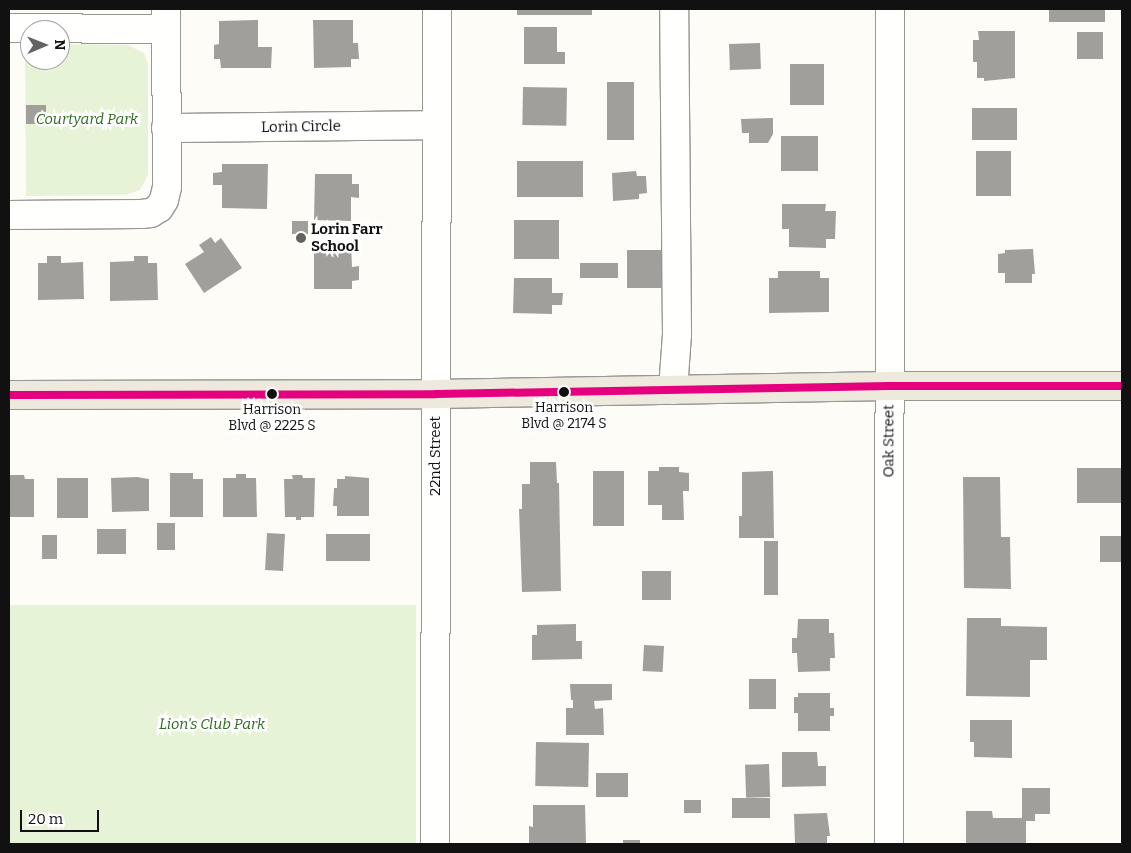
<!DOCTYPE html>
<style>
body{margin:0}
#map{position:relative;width:1131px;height:853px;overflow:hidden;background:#fdfcf7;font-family:Bitter,serif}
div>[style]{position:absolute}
.green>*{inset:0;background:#e7f3d7;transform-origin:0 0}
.building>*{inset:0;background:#a19f9c;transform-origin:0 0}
.roads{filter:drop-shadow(1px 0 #979795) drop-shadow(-1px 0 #979795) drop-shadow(0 1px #979795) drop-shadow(0 -1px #979795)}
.minor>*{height:28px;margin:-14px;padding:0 14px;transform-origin:14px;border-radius:14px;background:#fffffe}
.major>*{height:28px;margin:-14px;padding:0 14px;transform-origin:14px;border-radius:14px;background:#ede9dc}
.bus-1>*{height:8px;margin:-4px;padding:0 4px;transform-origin:4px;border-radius:4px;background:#e5007d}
.dots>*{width:14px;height:14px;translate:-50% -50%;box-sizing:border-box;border:2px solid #fff;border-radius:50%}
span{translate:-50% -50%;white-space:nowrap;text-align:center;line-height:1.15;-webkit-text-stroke:5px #fff;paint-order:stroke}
.bus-label{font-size:14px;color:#111}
.park-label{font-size:15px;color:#2f6b1f;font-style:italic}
.street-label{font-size:15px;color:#111}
.poi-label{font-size:15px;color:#111;font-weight:700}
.left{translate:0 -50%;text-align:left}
.frame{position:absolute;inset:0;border:10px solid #111;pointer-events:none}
.north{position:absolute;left:20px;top:20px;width:50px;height:50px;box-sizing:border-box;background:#fff;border:1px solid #a0a0a0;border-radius:50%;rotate:89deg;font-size:14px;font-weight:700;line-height:20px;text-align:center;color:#111}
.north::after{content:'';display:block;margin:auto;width:18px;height:22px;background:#646362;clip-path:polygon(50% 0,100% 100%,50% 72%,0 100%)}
.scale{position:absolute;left:20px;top:810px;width:79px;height:22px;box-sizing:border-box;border:2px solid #111;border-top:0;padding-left:6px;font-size:15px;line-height:18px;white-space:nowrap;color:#111;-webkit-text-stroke:4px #fff;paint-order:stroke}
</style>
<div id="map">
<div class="green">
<i style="clip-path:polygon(25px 43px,30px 43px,30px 60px,60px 60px,60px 44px,128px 45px,144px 53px,148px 64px,148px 175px,140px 190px,126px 195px,26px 196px)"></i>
<i style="left:9px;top:605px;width:407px;height:239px"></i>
</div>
<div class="building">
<i style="left:517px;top:9px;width:75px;height:6px"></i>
<i style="left:1049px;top:9px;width:56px;height:13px"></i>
<i style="clip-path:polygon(258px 20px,258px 47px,272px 47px,271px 68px,221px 68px,220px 59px,214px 59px,214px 45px,219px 44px,219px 21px)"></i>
<i style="clip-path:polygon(313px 20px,353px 20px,353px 43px,358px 43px,359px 59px,351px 59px,351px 67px,314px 68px)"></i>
<i style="clip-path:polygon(524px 27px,557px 27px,557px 52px,565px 52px,565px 64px,524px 64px)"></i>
<i style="clip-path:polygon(978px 31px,1015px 31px,1015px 78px,984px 81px,984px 78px,977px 78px,977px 62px,973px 62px,973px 40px,979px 40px)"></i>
<i style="left:1077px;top:32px;width:26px;height:27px"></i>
<i style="left:760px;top:43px;width:26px;height:31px;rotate:88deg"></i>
<i style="left:790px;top:64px;width:34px;height:41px"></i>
<i style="left:607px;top:82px;width:27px;height:58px"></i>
<i style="left:523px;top:87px;width:44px;height:38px;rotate:1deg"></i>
<i style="left:26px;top:105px;width:20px;height:19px"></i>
<i style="left:972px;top:108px;width:45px;height:32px"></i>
<i style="clip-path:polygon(773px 118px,773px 134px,768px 143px,749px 143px,749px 133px,742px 133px,741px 119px)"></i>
<i style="left:781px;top:136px;width:37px;height:35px"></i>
<i style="left:976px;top:151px;width:35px;height:45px"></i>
<i style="left:517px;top:161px;width:66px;height:36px"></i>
<i style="clip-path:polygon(222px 164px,268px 164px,267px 209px,222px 208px,222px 185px,213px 185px,213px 173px,222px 172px)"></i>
<i style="clip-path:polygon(636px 171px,637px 176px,646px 176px,647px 193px,639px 194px,639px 199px,613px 201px,612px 173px)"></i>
<i style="clip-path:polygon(315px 174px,352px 174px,352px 184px,359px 184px,359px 198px,351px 197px,351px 221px,314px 220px)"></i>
<i style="clip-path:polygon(782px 204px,826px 204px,825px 211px,836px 211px,835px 239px,826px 239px,826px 248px,789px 247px,789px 229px,782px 229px)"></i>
<i style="left:514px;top:220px;width:45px;height:39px"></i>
<i style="left:292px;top:221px;width:16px;height:13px"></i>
<i style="clip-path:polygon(211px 237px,215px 243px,221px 238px,242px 268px,204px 293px,185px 264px,204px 252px,199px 245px)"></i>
<i style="clip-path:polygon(351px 243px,352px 267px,359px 266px,359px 280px,352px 281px,352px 289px,314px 289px,314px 244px)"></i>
<i style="clip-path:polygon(1033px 249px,1035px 274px,1032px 274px,1032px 283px,1005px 283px,1005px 273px,998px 273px,998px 254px,1005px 253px,1005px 250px)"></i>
<i style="left:627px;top:250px;width:39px;height:38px"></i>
<i style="clip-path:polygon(47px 256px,61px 256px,61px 263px,83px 262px,84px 299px,38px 300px,38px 263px,47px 263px)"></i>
<i style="clip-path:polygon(134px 256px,148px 256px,148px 263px,157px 263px,158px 300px,110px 301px,110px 262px,134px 261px)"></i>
<i style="left:580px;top:263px;width:38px;height:15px"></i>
<i style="clip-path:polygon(778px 271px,820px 271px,820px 278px,829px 278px,829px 312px,769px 313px,769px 278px,778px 278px)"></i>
<i style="clip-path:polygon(514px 278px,552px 278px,552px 293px,563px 293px,562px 305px,552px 305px,552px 314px,513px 313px)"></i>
<i style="clip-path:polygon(530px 462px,556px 462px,557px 483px,559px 483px,561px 591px,522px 592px,519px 509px,522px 509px,522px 484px,530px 484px)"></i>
<i style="clip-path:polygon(659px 467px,679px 467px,679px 472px,689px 473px,689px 491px,683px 491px,684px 520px,662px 520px,662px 505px,648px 505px,648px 471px,659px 471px)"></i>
<i style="left:1077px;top:468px;width:45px;height:35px"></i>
<i style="left:593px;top:471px;width:31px;height:55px"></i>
<i style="clip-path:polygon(773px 471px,774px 538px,739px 538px,739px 516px,742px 516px,742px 472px)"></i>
<i style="clip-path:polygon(170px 473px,193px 473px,193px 479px,203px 479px,203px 517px,170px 517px)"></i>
<i style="clip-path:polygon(236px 474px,246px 474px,246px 478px,256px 478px,257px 517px,223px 517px,223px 478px,236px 478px)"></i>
<i style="clip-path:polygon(9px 475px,24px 475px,25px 479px,34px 479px,34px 517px,9px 517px)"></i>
<i style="clip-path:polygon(292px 475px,302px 475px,303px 478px,315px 478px,314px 517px,301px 517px,301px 520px,296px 520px,296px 517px,285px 517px,284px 479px,293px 479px)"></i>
<i style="clip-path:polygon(345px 476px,369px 478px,369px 516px,337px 516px,337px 506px,333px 506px,334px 488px,337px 488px,337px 479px,345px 479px)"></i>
<i style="clip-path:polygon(137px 477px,149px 479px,149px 511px,112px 512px,111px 478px)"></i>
<i style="clip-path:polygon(963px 477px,1000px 477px,1001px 537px,1010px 537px,1011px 589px,964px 588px)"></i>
<i style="left:57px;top:478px;width:31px;height:40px"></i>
<i style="left:157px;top:523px;width:18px;height:27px"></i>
<i style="left:97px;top:529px;width:29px;height:25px"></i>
<i style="left:267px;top:533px;width:18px;height:37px;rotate:3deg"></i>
<i style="left:326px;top:534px;width:44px;height:27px"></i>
<i style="left:42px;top:535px;width:15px;height:24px"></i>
<i style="left:1122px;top:536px;width:26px;height:22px;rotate:90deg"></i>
<i style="left:764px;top:541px;width:14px;height:54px"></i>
<i style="left:642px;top:571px;width:29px;height:29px"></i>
<i style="clip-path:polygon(967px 618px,1001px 618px,1001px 626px,1047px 627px,1047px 660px,1030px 660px,1030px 697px,966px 696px)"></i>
<i style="clip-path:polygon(798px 619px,829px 619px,829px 633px,834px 633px,835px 658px,830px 658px,830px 671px,798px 672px,797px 653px,792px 653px,792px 638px,797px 638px)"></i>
<i style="clip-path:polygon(576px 624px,576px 641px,582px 641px,582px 659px,532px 660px,532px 635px,537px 635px,537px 625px)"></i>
<i style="left:644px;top:645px;width:20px;height:26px;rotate:3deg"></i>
<i style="left:749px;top:679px;width:27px;height:30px"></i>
<i style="clip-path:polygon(570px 684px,612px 684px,612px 700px,594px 701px,595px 709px,603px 708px,604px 735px,566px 735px,566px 708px,573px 708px,573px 700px,571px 700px)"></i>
<i style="clip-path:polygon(798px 693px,830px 693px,830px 708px,834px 708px,834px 716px,830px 716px,830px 731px,798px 731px,798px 713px,794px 713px,794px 697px,798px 697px)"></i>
<i style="clip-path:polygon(970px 720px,1012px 720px,1012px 758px,974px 757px,974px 742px,970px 742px)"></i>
<i style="left:536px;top:742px;width:53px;height:44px;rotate:1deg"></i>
<i style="clip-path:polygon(782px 752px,817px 752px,818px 766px,826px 766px,826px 786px,782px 787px)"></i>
<i style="left:769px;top:764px;width:33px;height:24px;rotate:88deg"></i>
<i style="left:628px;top:773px;width:24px;height:32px;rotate:90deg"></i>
<i style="clip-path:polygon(1022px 788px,1050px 788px,1050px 814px,1035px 814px,1035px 821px,1026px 821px,1026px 844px,966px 844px,966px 811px,992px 811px,993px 818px,1022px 818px)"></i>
<i style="left:770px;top:798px;width:20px;height:38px;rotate:90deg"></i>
<i style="left:684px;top:800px;width:17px;height:13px"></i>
<i style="clip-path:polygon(533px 805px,585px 805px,586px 843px,529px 844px,529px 826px,533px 827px)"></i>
<i style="clip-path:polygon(827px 813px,830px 836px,827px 836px,827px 844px,795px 844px,794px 814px)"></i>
<i style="left:623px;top:840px;width:17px;height:4px"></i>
</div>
<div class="roads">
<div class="minor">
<i style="left:9px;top:28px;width:157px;rotate:0.4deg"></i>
<i style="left:166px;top:128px;width:271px;rotate:-0.6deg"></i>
<i style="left:9px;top:215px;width:132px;rotate:-0.4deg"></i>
<i style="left:141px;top:214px;width:10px;rotate:-6deg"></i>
<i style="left:151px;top:213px;width:9px;rotate:-32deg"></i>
<i style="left:159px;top:208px;width:9px;rotate:-58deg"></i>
<i style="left:164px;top:200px;width:13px;rotate:-77deg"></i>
<i style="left:167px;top:187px;width:178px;rotate:-90.3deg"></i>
<i style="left:673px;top:390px;width:56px;rotate:-85.9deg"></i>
<i style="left:677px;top:334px;width:325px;rotate:-90.5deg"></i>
<i style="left:435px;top:844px;width:835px;rotate:-89.86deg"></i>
<i style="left:889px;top:844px;width:835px;rotate:-89.93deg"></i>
</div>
<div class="major">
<i style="left:9px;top:395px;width:427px;rotate:-0.1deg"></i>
<i style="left:436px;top:394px;width:453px;rotate:-1deg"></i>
<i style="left:889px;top:386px;width:233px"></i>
</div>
</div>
<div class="bus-1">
<i style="left:9px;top:395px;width:427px;rotate:-0.1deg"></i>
<i style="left:436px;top:394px;width:453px;rotate:-1deg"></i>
<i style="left:889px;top:386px;width:233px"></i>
</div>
<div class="dots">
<i style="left:301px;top:238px;background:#646362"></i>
<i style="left:564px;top:392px;background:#111"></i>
<i style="left:272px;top:394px;background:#111"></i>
</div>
<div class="bus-label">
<span style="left:564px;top:416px">Harrison<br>Blvd @ 2174 S</span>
<span style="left:272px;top:418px">Harrison<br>Blvd @ 2225 S</span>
</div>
<div class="park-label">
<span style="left:87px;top:120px">Courtyard Park</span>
<span style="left:212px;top:725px">Lion's Club Park</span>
</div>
<div class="street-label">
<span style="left:301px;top:127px;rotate:-1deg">Lorin Circle</span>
<span style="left:889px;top:441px;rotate:-90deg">Oak Street</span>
<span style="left:436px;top:456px;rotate:-90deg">22nd Street</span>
</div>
<div class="poi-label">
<span class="left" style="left:311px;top:238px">Lorin Farr<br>School</span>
</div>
<div class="frame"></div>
<div class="north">N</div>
<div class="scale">20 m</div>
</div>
